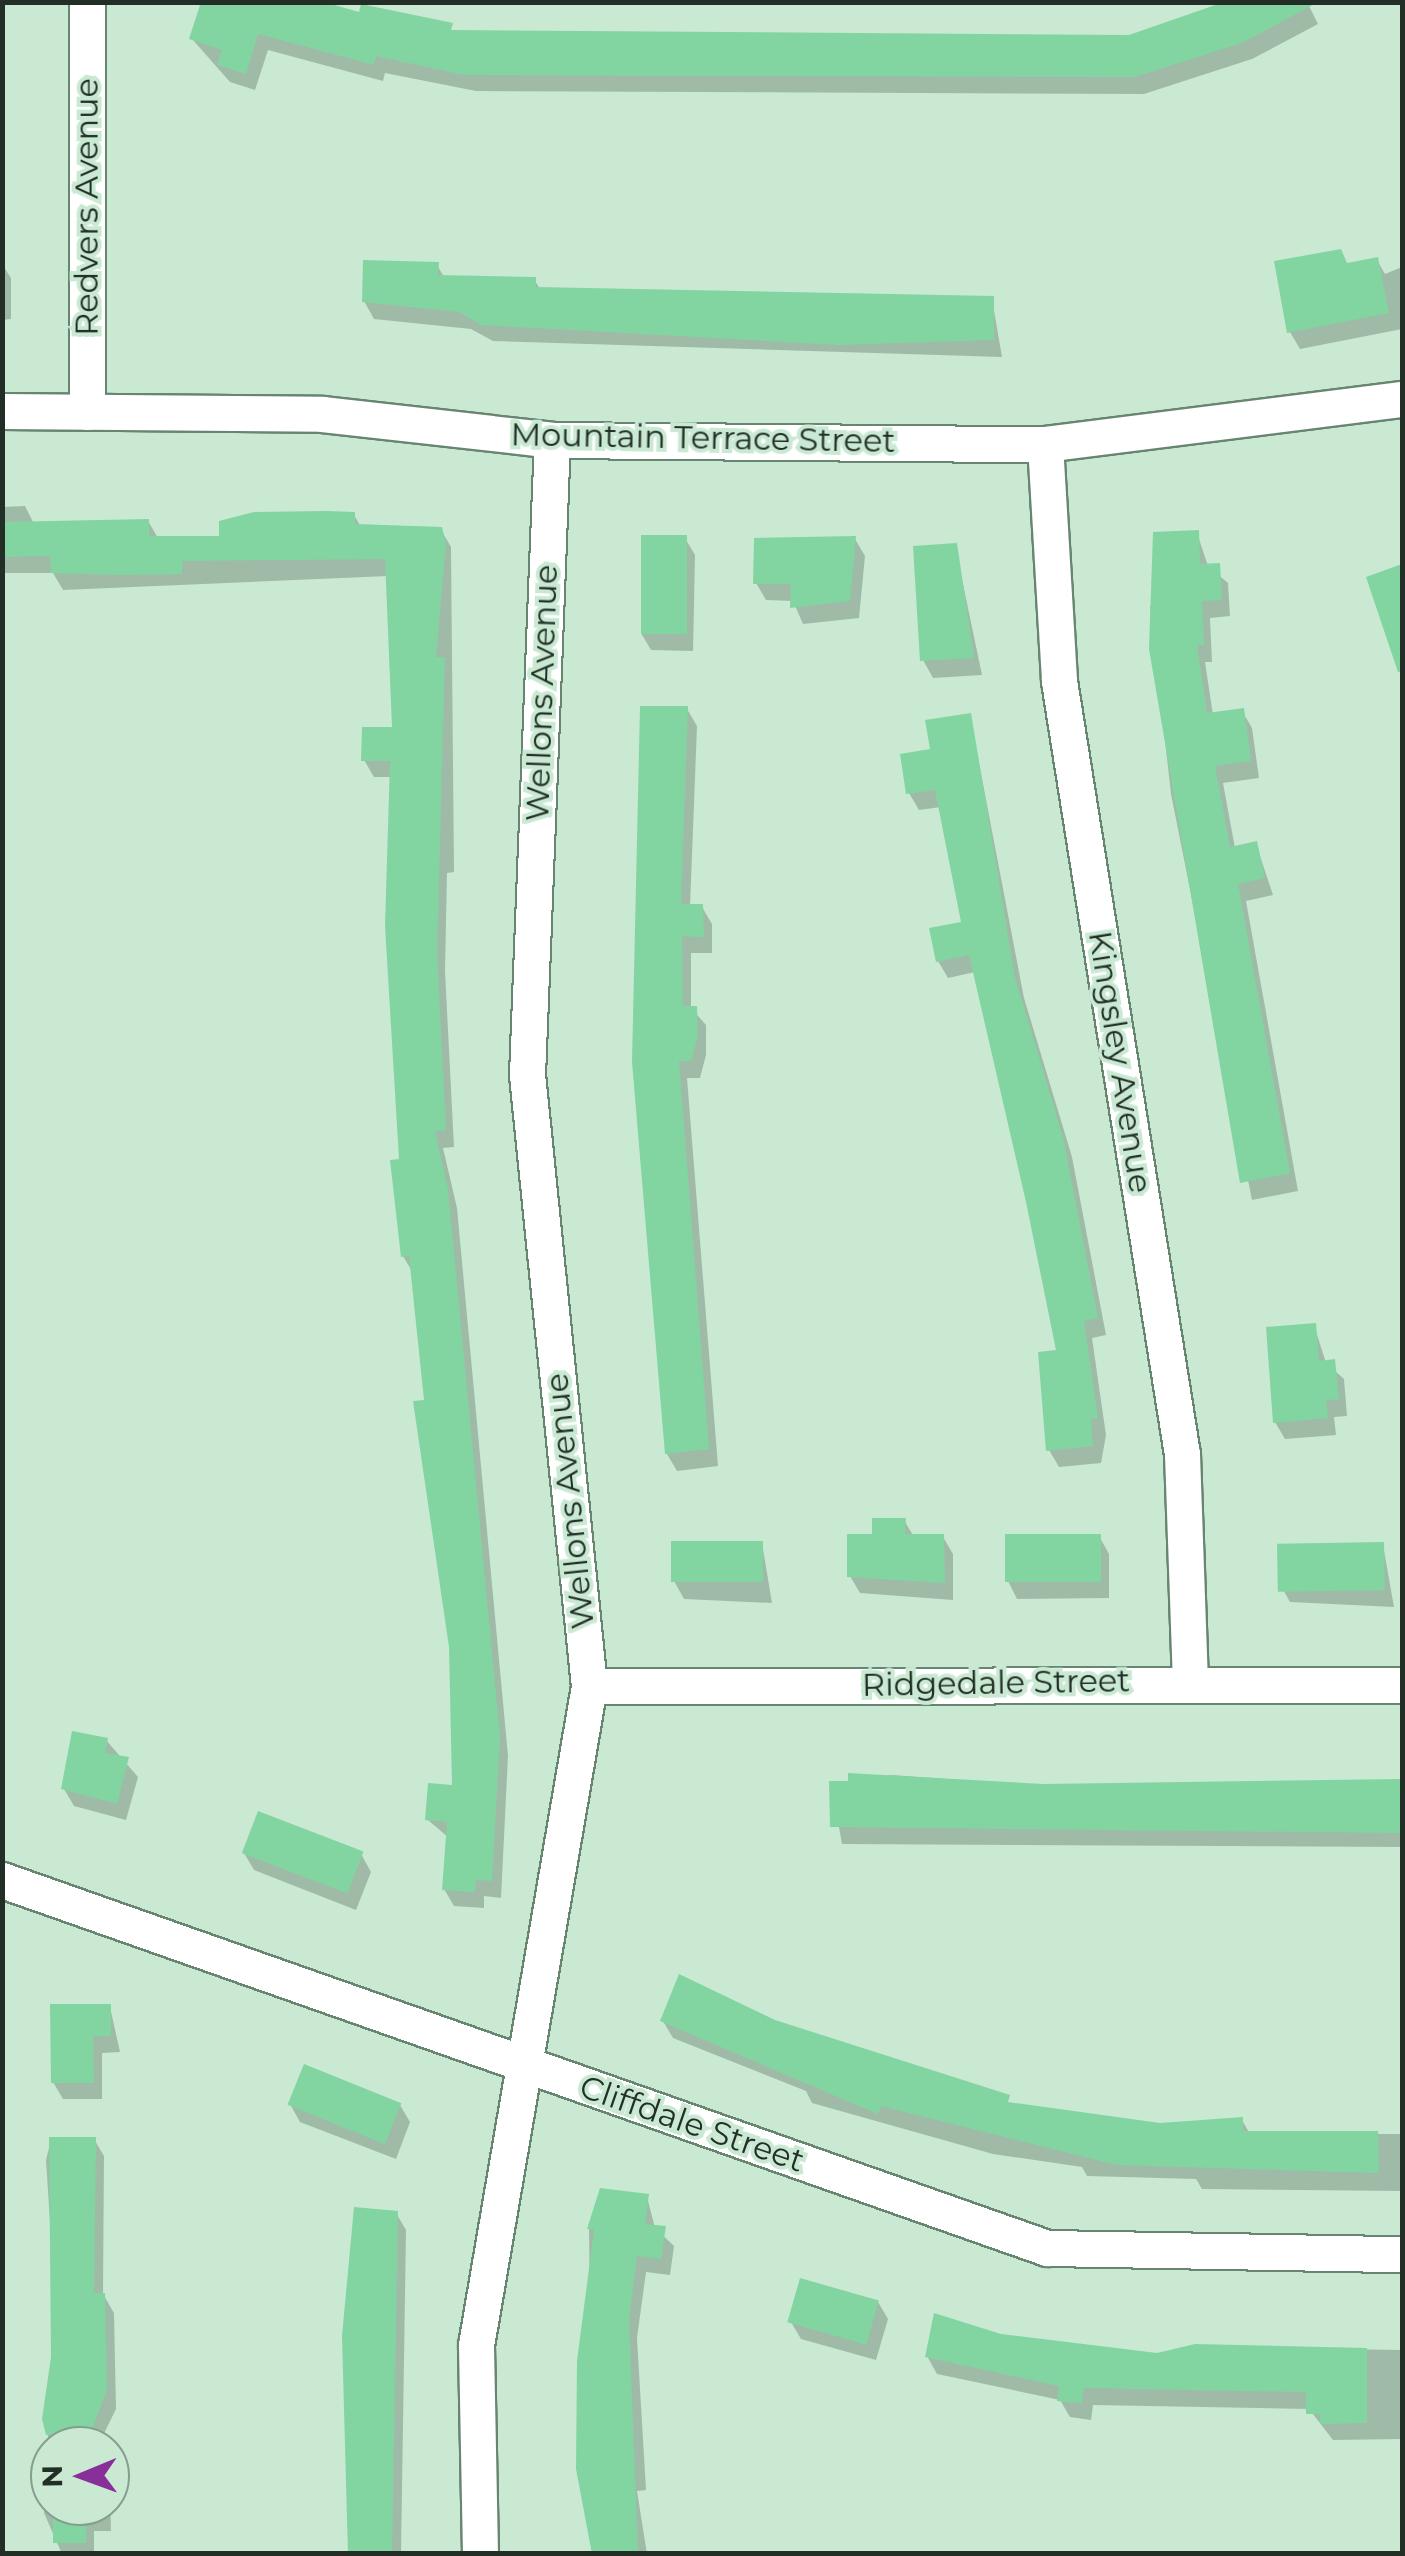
<!DOCTYPE html>
<style>
body{margin:0}
#map{position:relative;width:1405px;height:2556px;overflow:hidden;background:#c9e9d3;font-family:Montserrat,sans-serif}
div>[style]{position:absolute}
.shadow>*{inset:0;background:#0003}
.building>*{inset:0;background:#82d5a0;transform-origin:0 0}
.roads{filter:drop-shadow(2px 0 #678571) drop-shadow(-2px 0 #678571) drop-shadow(0 2px #678571) drop-shadow(0 -2px #678571)}
.minor>*{height:35px;margin:-17.5px;padding:0 17.5px;transform-origin:17.5px;border-radius:17.5px;background:#fff}
span{translate:-50% -50%;white-space:nowrap;text-align:center;line-height:1.15;-webkit-text-stroke:8px #c9e9d3;paint-order:stroke}
.street-label{font-size:32px;color:#222e26}
.frame{position:absolute;inset:0;border:5px solid #222e26;pointer-events:none}
.north{position:absolute;left:30px;top:2426px;width:100px;height:100px;box-sizing:border-box;background:#c9e9d3;border:2px solid #869e8e;border-radius:50%;rotate:269deg;font-size:28px;font-weight:700;line-height:40px;text-align:center;color:#222e26}
.north::after{content:'';display:block;margin:auto;width:35px;height:45px;background:#892f9a;clip-path:polygon(50% 0,100% 100%,50% 72%,0 100%)}
</style>
<div id="map">
<div class="shadow">
<i style="clip-path:polygon(1307px 2px,1318px 24px,1252px 59px,1144px 94px,476px 91px,385px 73px,383px 81px,268px 50px,255px 90px,230px 82px,192px 39px,361px 15px,455px 32px,1129px 38px)"></i>
<i style="clip-path:polygon(1377px 260px,1385px 274px,1402px 267px,1402px 329px,1300px 349px,1290px 332px,1348px 265px)"></i>
<i style="clip-path:polygon(2px 264px,11px 278px,11px 319px,2px 320px)"></i>
<i style="clip-path:polygon(437px 265px,444px 277px,534px 279px,540px 289px,992px 299px,1002px 357px,493px 341px,471px 329px,374px 319px,364px 301px)"></i>
<i style="clip-path:polygon(25px 506px,34px 524px,148px 521px,158px 538px,221px 538px,354px 515px,361px 527px,441px 530px,451px 547px,454px 872px,447px 873px,445px 971px,454px 1147px,443px 1148px,457px 1208px,508px 1756px,501px 1898px,484px 1896px,484px 1908px,454px 1906px,444px 1889px,449px 1838px,428px 1820px,454px 1788px,452px 1646px,413px 1273px,403px 1256px,392px 777px,374px 777px,364px 760px,395px 730px,388px 576px,63px 590px,53px 573px,2px 573px,2px 507px)"></i>
<i style="clip-path:polygon(1197px 533px,1208px 566px,1228px 583px,1230px 616px,1210px 618px,1212px 662px,1205px 662px,1213px 715px,1242px 711px,1252px 728px,1259px 778px,1223px 783px,1235px 848px,1256px 844px,1273px 895px,1246px 901px,1298px 1191px,1252px 1200px,1171px 794px,1150px 606px,1159px 605px)"></i>
<i style="clip-path:polygon(685px 538px,695px 555px,693px 651px,651px 650px,641px 633px)"></i>
<i style="clip-path:polygon(855px 539px,865px 556px,859px 618px,803px 624px,793px 601px,766px 600px,756px 583px)"></i>
<i style="clip-path:polygon(955px 546px,982px 675px,933px 678px,923px 660px)"></i>
<i style="clip-path:polygon(1402px 567px,1402px 679px,1369px 578px)"></i>
<i style="clip-path:polygon(687px 709px,697px 726px,690px 907px,702px 907px,712px 924px,712px 953px,691px 953px,691px 1008px,706px 1025px,706px 1055px,700px 1078px,687px 1078px,718px 1466px,677px 1471px,667px 1454px,634px 1062px)"></i>
<i style="clip-path:polygon(970px 716px,1024px 998px,1072px 1157px,1106px 1335px,1092px 1338px,1106px 1435px,1101px 1463px,1059px 1467px,1049px 1450px,1059px 1353px,1002px 1082px,975px 972px,948px 978px,938px 961px,964px 924px,941px 807px,919px 810px,909px 793px,932px 751px)"></i>
<i style="clip-path:polygon(1314px 1325px,1326px 1363px,1344px 1379px,1347px 1416px,1334px 1417px,1336px 1435px,1285px 1439px,1275px 1422px)"></i>
<i style="clip-path:polygon(904px 1520px,914px 1537px,943px 1537px,953px 1554px,953px 1600px,860px 1593px,850px 1576px,874px 1536px)"></i>
<i style="clip-path:polygon(1099px 1536px,1109px 1554px,1109px 1598px,1017px 1599px,1008px 1581px)"></i>
<i style="clip-path:polygon(762px 1543px,772px 1603px,684px 1599px,674px 1581px)"></i>
<i style="clip-path:polygon(1383px 1545px,1394px 1607px,1290px 1602px,1280px 1584px)"></i>
<i style="clip-path:polygon(106px 1740px,138px 1777px,126px 1820px,74px 1806px,64px 1789px)"></i>
<i style="clip-path:polygon(892px 1775px,1043px 1786px,1402px 1786px,1402px 1847px,842px 1844px,831px 1783px)"></i>
<i style="clip-path:polygon(244px 1853px,361px 1854px,371px 1872px,356px 1910px,254px 1870px)"></i>
<i style="clip-path:polygon(110px 2007px,120px 2052px,102px 2053px,102px 2099px,63px 2099px,53px 2082px)"></i>
<i style="clip-path:polygon(663px 2021px,774px 2022px,1013px 2106px,1160px 2126px,1242px 2120px,1250px 2134px,1402px 2134px,1402px 2191px,1202px 2189px,1196px 2179px,1087px 2176px,1082px 2167px,993px 2154px,812px 2103px,806px 2091px,673px 2038px)"></i>
<i style="clip-path:polygon(290px 2104px,400px 2105px,410px 2122px,396px 2159px,300px 2122px)"></i>
<i style="clip-path:polygon(94px 2139px,104px 2156px,103px 2294px,114px 2313px,116px 2409px,98px 2446px,50px 2446px,50px 2506px,110px 2506px,110px 2490px,111px 2531px,94px 2531px,94px 2554px,62px 2554px,44px 2513px,55px 2301px,46px 2160px,51px 2140px)"></i>
<i style="clip-path:polygon(647px 2197px,655px 2228px,674px 2246px,670px 2275px,646px 2272px,637px 2338px,646px 2490px,637px 2491px,647px 2554px,593px 2554px,589px 2229px)"></i>
<i style="clip-path:polygon(396px 2213px,406px 2230px,401px 2554px,349px 2554px)"></i>
<i style="clip-path:polygon(878px 2302px,888px 2319px,876px 2360px,801px 2339px,791px 2322px)"></i>
<i style="clip-path:polygon(1000px 2337px,1157px 2355px,1195px 2347px,1402px 2350px,1402px 2439px,1333px 2440px,1309px 2409px,1093px 2405px,1091px 2420px,1070px 2417px,1060px 2400px,937px 2374px,927px 2356px)"></i>
</div>
<div class="building">
<i style="clip-path:polygon(201px 2px,324px 2px,359px 12px,361px 4px,453px 23px,451px 30px,1129px 35px,1224px 2px,1318px 2px,1242px 43px,1134px 77px,464px 75px,376px 56px,374px 65px,258px 34px,246px 74px,217px 65px,222px 50px,189px 39px)"></i>
<i style="clip-path:polygon(1341px 249px,1347px 263px,1378px 257px,1389px 313px,1287px 333px,1274px 261px)"></i>
<i style="clip-path:polygon(363px 260px,439px 262px,438px 275px,536px 277px,536px 287px,994px 296px,994px 340px,838px 345px,481px 325px,459px 312px,362px 302px)"></i>
<i style="clip-path:polygon(327px 511px,355px 512px,355px 524px,442px 527px,446px 544px,436px 657px,445px 657px,437px 952px,446px 1130px,435px 1131px,448px 1189px,500px 1737px,492px 1881px,476px 1880px,475px 1892px,442px 1890px,447px 1822px,425px 1820px,428px 1783px,452px 1785px,449px 1647px,413px 1401px,424px 1400px,409px 1256px,401px 1257px,390px 1160px,399px 1159px,385px 926px,390px 761px,361px 761px,362px 727px,392px 727px,385px 559px,182px 561px,182px 574px,119px 575px,51px 573px,50px 556px,2px 557px,2px 522px,149px 519px,149px 536px,219px 536px,219px 521px,254px 512px)"></i>
<i style="clip-path:polygon(1199px 530px,1200px 564px,1220px 563px,1222px 600px,1202px 601px,1204px 645px,1197px 645px,1207px 713px,1244px 708px,1251px 761px,1215px 766px,1230px 847px,1257px 841px,1265px 878px,1238px 884px,1290px 1173px,1240px 1183px,1149px 649px,1153px 532px)"></i>
<i style="left:641px;top:535px;width:46px;height:99px"></i>
<i style="clip-path:polygon(856px 536px,850px 601px,790px 608px,791px 584px,753px 584px,754px 538px)"></i>
<i style="clip-path:polygon(957px 543px,974px 658px,920px 661px,913px 546px)"></i>
<i style="clip-path:polygon(1402px 564px,1402px 671px,1398px 672px,1366px 577px)"></i>
<i style="clip-path:polygon(640px 706px,688px 706px,681px 904px,703px 904px,704px 937px,682px 936px,683px 1006px,697px 1006px,698px 1036px,691px 1061px,679px 1061px,709px 1449px,665px 1454px,632px 1062px)"></i>
<i style="clip-path:polygon(971px 713px,1015px 978px,1063px 1137px,1098px 1318px,1084px 1321px,1098px 1418px,1091px 1419px,1093px 1446px,1046px 1451px,1038px 1352px,1056px 1350px,1026px 1202px,969px 955px,936px 962px,929px 928px,961px 922px,935px 790px,906px 794px,900px 754px,930px 749px,925px 720px)"></i>
<i style="clip-path:polygon(1316px 1323px,1319px 1361px,1335px 1359px,1339px 1399px,1326px 1400px,1328px 1418px,1273px 1423px,1266px 1327px)"></i>
<i style="clip-path:polygon(872px 1518px,906px 1518px,905px 1534px,944px 1534px,945px 1583px,847px 1577px,847px 1534px,872px 1534px)"></i>
<i style="left:1005px;top:1534px;width:96px;height:48px"></i>
<i style="left:671px;top:1541px;width:92px;height:41px"></i>
<i style="left:1384px;top:1542px;width:48px;height:107px;rotate:89deg"></i>
<i style="clip-path:polygon(72px 1731px,108px 1738px,105px 1753px,129px 1757px,117px 1804px,61px 1789px)"></i>
<i style="clip-path:polygon(848px 1773px,1043px 1784px,1402px 1779px,1402px 1833px,830px 1827px,829px 1781px,848px 1781px)"></i>
<i style="left:258px;top:1811px;width:113px;height:45px;rotate:21deg"></i>
<i style="clip-path:polygon(679px 1974px,775px 2020px,1010px 2095px,1008px 2102px,1160px 2123px,1243px 2117px,1243px 2131px,1378px 2131px,1379px 2173px,1117px 2165px,881px 2106px,878px 2114px,660px 2021px)"></i>
<i style="clip-path:polygon(50px 2004px,111px 2004px,111px 2036px,93px 2036px,94px 2083px,51px 2083px)"></i>
<i style="left:304px;top:2064px;width:105px;height:44px;rotate:22deg"></i>
<i style="clip-path:polygon(49px 2137px,96px 2137px,94px 2293px,105px 2293px,107px 2390px,90px 2434px,46px 2435px,42px 2419px,51px 2357px)"></i>
<i style="clip-path:polygon(600px 2188px,649px 2194px,645px 2224px,666px 2226px,661px 2259px,637px 2256px,629px 2319px,638px 2554px,592px 2554px,576px 2469px,577px 2361px,594px 2230px,587px 2229px)"></i>
<i style="clip-path:polygon(354px 2207px,398px 2211px,392px 2554px,348px 2554px,342px 2336px)"></i>
<i style="left:800px;top:2278px;width:82px;height:46px;rotate:16deg"></i>
<i style="clip-path:polygon(934px 2313px,1001px 2334px,1157px 2353px,1195px 2344px,1367px 2348px,1367px 2423px,1320px 2424px,1320px 2414px,1306px 2414px,1306px 2392px,1084px 2388px,1082px 2403px,1057px 2401px,1059px 2386px,925px 2357px)"></i>
<i style="left:53px;top:2506px;width:33px;height:37px"></i>
</div>
<div class="roads">
<div class="minor">
<i style="left:87px;top:2px;width:410px;rotate:90deg"></i>
<i style="left:2px;top:411px;width:320px;rotate:0.5deg"></i>
<i style="left:322px;top:414px;width:231px;rotate:6.4deg"></i>
<i style="left:552px;top:440px;width:493px;rotate:0.5deg"></i>
<i style="left:1045px;top:444px;width:360px;rotate:-7.2deg"></i>
<i style="left:1045px;top:444px;width:237px;rotate:86.6deg"></i>
<i style="left:1059px;top:681px;width:783px;rotate:80.96deg"></i>
<i style="left:1182px;top:1454px;width:227px;rotate:88deg"></i>
<i style="left:589px;top:1686px;width:813px;rotate:-0.07deg"></i>
<i style="left:2px;top:1880px;width:1108px;rotate:19.4deg"></i>
<i style="left:1047px;top:2248px;width:355px;rotate:1deg"></i>
<i style="left:480px;top:2554px;width:209px;rotate:-91.1deg"></i>
<i style="left:476px;top:2345px;width:669px;rotate:-80.27deg"></i>
<i style="left:589px;top:1686px;width:614px;rotate:-95.79deg"></i>
<i style="left:527px;top:1075px;width:635px;rotate:-87.75deg"></i>
</div>
</div>
<div class="street-label">
<span style="left:87px;top:207px;rotate:-90deg">Redvers Avenue</span>
<span style="left:703px;top:438px;rotate:1deg">Mountain Terrace Street</span>
<span style="left:542px;top:693px;rotate:-88deg">Wellons Avenue</span>
<span style="left:1120px;top:1062px;rotate:81deg">Kingsley Avenue</span>
<span style="left:570px;top:1501px;rotate:-96deg">Wellons Avenue</span>
<span style="left:996px;top:1683px;rotate:-1deg">Ridgedale Street</span>
<span style="left:692px;top:2124px;rotate:19deg">Cliffdale Street</span>
</div>
<div class="frame"></div>
<div class="north">N</div>
</div>
